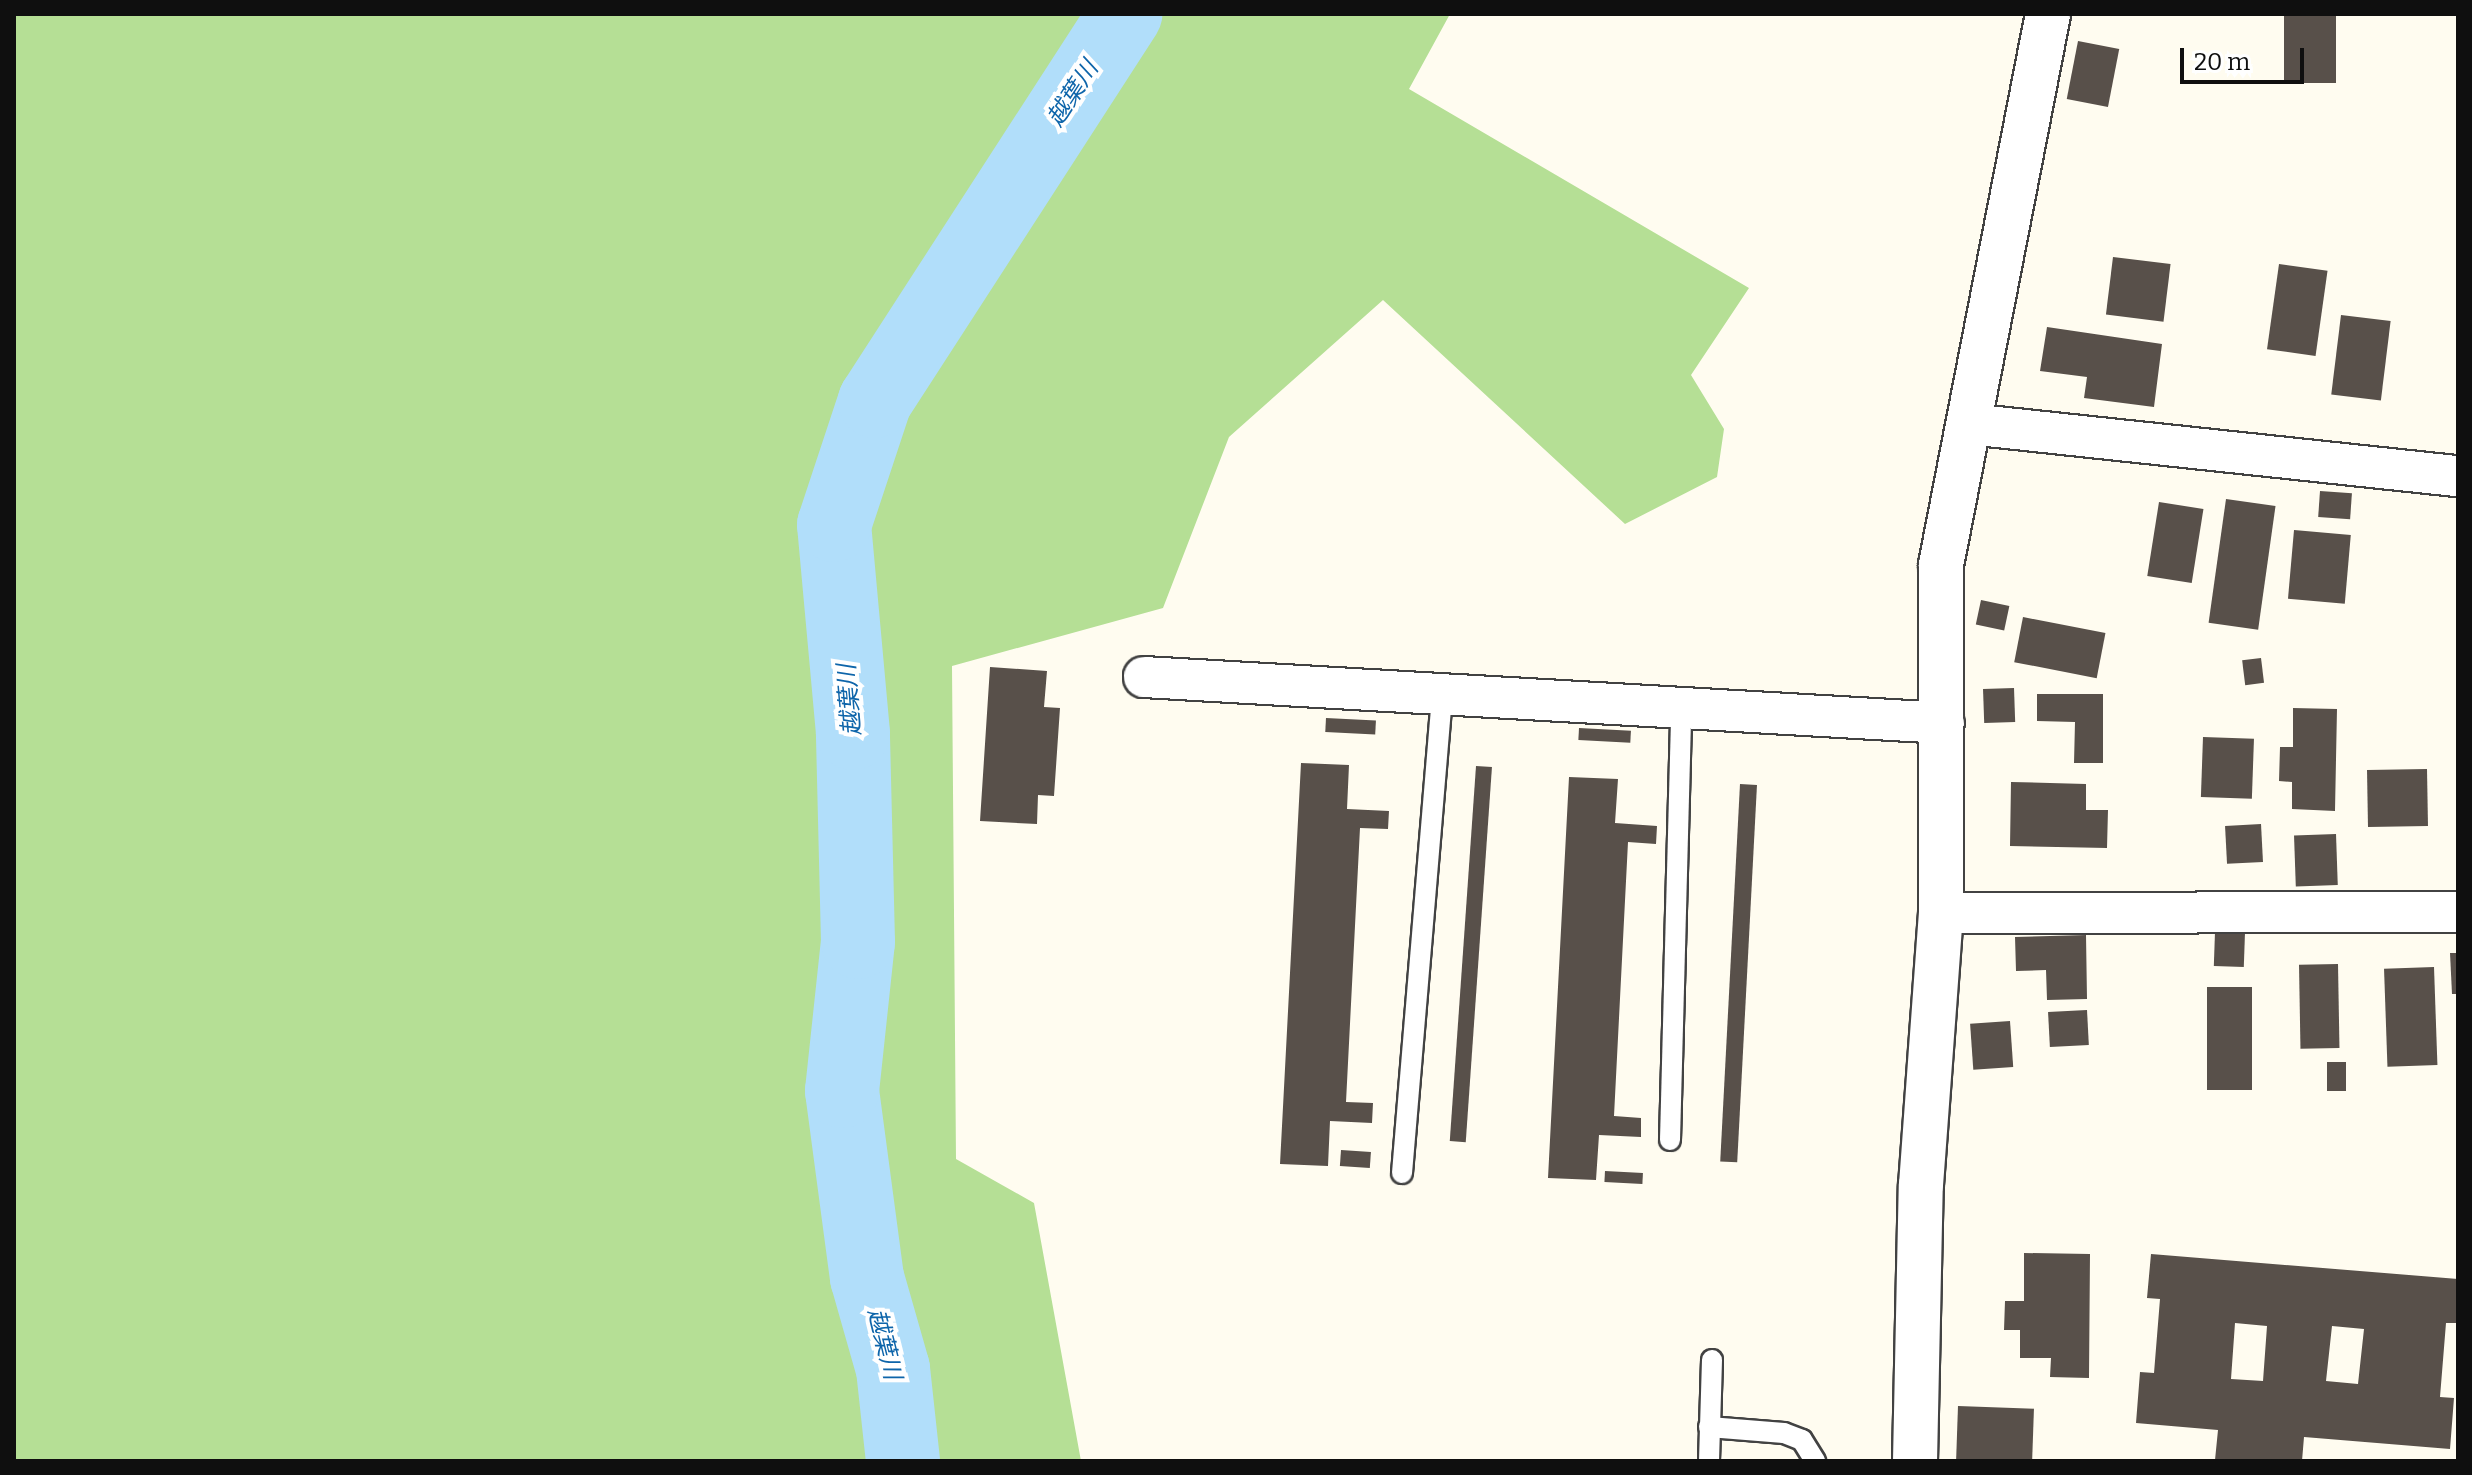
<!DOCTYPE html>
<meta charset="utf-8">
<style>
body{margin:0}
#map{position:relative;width:2472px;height:1475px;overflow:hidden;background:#fffcf0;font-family:Bitter,"Noto Sans JP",serif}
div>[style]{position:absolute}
.forest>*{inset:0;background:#b5df95}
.river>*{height:74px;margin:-37px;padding:0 37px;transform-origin:37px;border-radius:37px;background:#b1defa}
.building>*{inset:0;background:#58504a;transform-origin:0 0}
.roads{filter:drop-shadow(2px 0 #424242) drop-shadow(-2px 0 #424242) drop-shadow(0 2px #424242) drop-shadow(0 -2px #424242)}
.service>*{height:20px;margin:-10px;padding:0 10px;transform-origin:10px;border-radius:10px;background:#fff}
.minor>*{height:40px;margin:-20px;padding:0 20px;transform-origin:20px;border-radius:20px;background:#fff}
.tertiary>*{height:44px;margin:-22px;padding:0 22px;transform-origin:22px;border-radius:22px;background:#fff}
span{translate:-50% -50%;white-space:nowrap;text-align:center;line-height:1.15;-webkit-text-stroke:8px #fff;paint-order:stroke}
.water-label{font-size:24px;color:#0e65aa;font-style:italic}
.frame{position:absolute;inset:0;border:16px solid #0f0f0f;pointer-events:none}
.scale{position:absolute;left:2180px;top:48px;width:124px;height:36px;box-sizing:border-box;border:4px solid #0f0f0f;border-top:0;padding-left:10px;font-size:24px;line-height:28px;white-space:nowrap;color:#0f0f0f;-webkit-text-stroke:6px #fff;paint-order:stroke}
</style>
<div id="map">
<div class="forest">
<i style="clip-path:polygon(14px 14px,1450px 14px,1409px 89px,1749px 288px,1691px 375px,1724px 429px,1717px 477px,1625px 524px,1383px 300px,1229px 437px,1163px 608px,952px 666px,956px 1159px,1034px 1203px,1081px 1461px,14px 1461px)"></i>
</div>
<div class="river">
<i style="left:903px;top:1461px;width:93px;rotate:-96.2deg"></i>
<i style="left:893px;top:1369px;width:95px;rotate:-105.9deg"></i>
<i style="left:867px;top:1278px;width:189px;rotate:-97.6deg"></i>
<i style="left:842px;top:1091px;width:150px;rotate:-83.9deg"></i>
<i style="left:858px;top:942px;width:209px;rotate:-91.4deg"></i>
<i style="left:853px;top:733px;width:209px;rotate:-95.2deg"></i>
<i style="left:834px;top:525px;width:131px;rotate:-71.7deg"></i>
<i style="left:875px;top:401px;width:461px;rotate:-57.1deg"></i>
</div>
<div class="building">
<i style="left:2284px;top:14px;width:52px;height:69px"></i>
<i style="left:2078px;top:41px;width:42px;height:59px;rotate:11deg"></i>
<i style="left:2113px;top:257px;width:58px;height:58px;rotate:7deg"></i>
<i style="left:2279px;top:264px;width:49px;height:86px;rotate:8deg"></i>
<i style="left:2341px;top:315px;width:50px;height:80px;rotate:7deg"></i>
<i style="clip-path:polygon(2047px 327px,2162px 344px,2154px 407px,2084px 398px,2087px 377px,2040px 371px)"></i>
<i style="left:2320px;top:491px;width:32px;height:26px;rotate:4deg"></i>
<i style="left:2226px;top:499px;width:50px;height:125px;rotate:8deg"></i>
<i style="left:2159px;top:502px;width:45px;height:75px;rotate:9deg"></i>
<i style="left:2294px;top:530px;width:57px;height:69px;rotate:5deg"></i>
<i style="left:1981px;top:600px;width:29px;height:25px;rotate:12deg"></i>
<i style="left:2023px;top:617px;width:84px;height:46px;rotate:11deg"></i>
<i style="left:2261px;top:658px;width:25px;height:19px;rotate:83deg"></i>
<i style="clip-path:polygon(990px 667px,1047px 671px,1044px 707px,1060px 708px,1054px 796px,1038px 795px,1037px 824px,980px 821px)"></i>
<i style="left:2014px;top:688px;width:34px;height:31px;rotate:88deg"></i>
<i style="clip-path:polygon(2037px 694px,2103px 694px,2103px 763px,2074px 763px,2075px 722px,2037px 721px)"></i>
<i style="clip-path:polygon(2293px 708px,2337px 709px,2335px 811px,2292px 809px,2292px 782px,2279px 781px,2280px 747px,2293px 747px)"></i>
<i style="left:1326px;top:718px;width:50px;height:14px;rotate:3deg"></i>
<i style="left:1579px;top:728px;width:52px;height:12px;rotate:3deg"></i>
<i style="left:2203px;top:737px;width:51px;height:60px;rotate:2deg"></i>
<i style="clip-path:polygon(1301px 763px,1349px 765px,1347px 809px,1389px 811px,1388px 829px,1360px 828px,1346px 1102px,1373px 1103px,1372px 1123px,1330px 1121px,1328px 1166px,1280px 1164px)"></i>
<i style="left:1476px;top:766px;width:16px;height:376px;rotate:4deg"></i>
<i style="left:2427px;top:769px;width:57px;height:60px;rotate:89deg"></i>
<i style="clip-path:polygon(1569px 777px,1618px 779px,1615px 823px,1657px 826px,1656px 844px,1628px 842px,1614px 1116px,1641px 1118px,1641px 1137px,1599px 1135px,1596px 1180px,1548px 1178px)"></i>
<i style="clip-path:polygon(2011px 782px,2086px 784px,2086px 810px,2108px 810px,2107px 848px,2010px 846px)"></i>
<i style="left:1740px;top:784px;width:17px;height:378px;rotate:3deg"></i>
<i style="left:2261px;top:824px;width:38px;height:36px;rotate:87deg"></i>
<i style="left:2336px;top:834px;width:51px;height:42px;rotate:88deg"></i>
<i style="left:2215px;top:932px;width:30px;height:34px;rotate:2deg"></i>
<i style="clip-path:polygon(2086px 935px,2087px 999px,2047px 1000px,2046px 970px,2016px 971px,2015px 937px)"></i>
<i style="clip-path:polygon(2450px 953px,2458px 953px,2458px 994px,2452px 994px)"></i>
<i style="left:2338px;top:964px;width:84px;height:39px;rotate:89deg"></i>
<i style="left:2434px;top:967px;width:98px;height:50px;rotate:88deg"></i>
<i style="left:2207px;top:987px;width:45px;height:103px"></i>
<i style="left:2087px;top:1010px;width:35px;height:39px;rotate:87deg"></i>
<i style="left:2010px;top:1021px;width:46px;height:40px;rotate:86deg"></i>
<i style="left:2327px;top:1062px;width:19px;height:29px"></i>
<i style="left:1341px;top:1150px;width:30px;height:16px;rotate:4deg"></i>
<i style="left:1605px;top:1171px;width:38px;height:11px;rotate:3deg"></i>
<i style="clip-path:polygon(2024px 1253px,2090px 1254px,2089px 1378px,2050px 1377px,2051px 1358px,2020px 1358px,2020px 1330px,2004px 1330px,2005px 1301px,2024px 1301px)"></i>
<i style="clip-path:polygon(evenodd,2151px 1254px,2458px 1279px,2458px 1323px,2446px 1323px,2440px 1397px,2454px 1398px,2450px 1449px,2304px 1437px,2302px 1461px,2229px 1461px,2215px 1460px,2218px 1430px,2136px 1423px,2140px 1372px,2154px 1373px,2160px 1299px,2147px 1298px,2151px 1254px,2235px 1323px,2267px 1326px,2263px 1381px,2231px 1379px,2235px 1323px,2151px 1254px,2332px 1326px,2364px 1329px,2358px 1384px,2326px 1381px,2332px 1326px)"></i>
<i style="left:1958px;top:1406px;width:76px;height:55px;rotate:2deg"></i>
</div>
<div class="roads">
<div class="service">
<i style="left:1670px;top:1140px;width:432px;rotate:-88.5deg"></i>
<i style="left:1402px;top:1173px;width:481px;rotate:-85.2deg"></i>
<i style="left:1709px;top:1427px;width:75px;rotate:4.6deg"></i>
<i style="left:1784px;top:1433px;width:19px;rotate:21deg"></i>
<i style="left:1802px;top:1440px;width:25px;rotate:58deg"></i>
<i style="left:1709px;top:1461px;width:101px;rotate:-88.3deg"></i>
</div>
<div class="minor">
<i style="left:1969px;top:424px;width:492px;rotate:6.1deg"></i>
<i style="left:1144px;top:677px;width:801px;rotate:3.29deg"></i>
<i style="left:1941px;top:913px;width:517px;rotate:-0.11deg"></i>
</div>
<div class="tertiary">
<i style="left:1915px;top:1461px;width:276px;rotate:-88.8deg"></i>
<i style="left:1921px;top:1185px;width:273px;rotate:-85.8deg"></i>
<i style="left:1941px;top:913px;width:348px;rotate:-90deg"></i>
<i style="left:1941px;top:565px;width:561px;rotate:-79.01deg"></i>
</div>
</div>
<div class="water-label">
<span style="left:1073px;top:94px;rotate:-57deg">越葉川</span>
<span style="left:850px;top:700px;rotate:-95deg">越葉川</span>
<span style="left:884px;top:1344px;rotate:76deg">越葉川</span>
</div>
<div class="frame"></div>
<div class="scale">20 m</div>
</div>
